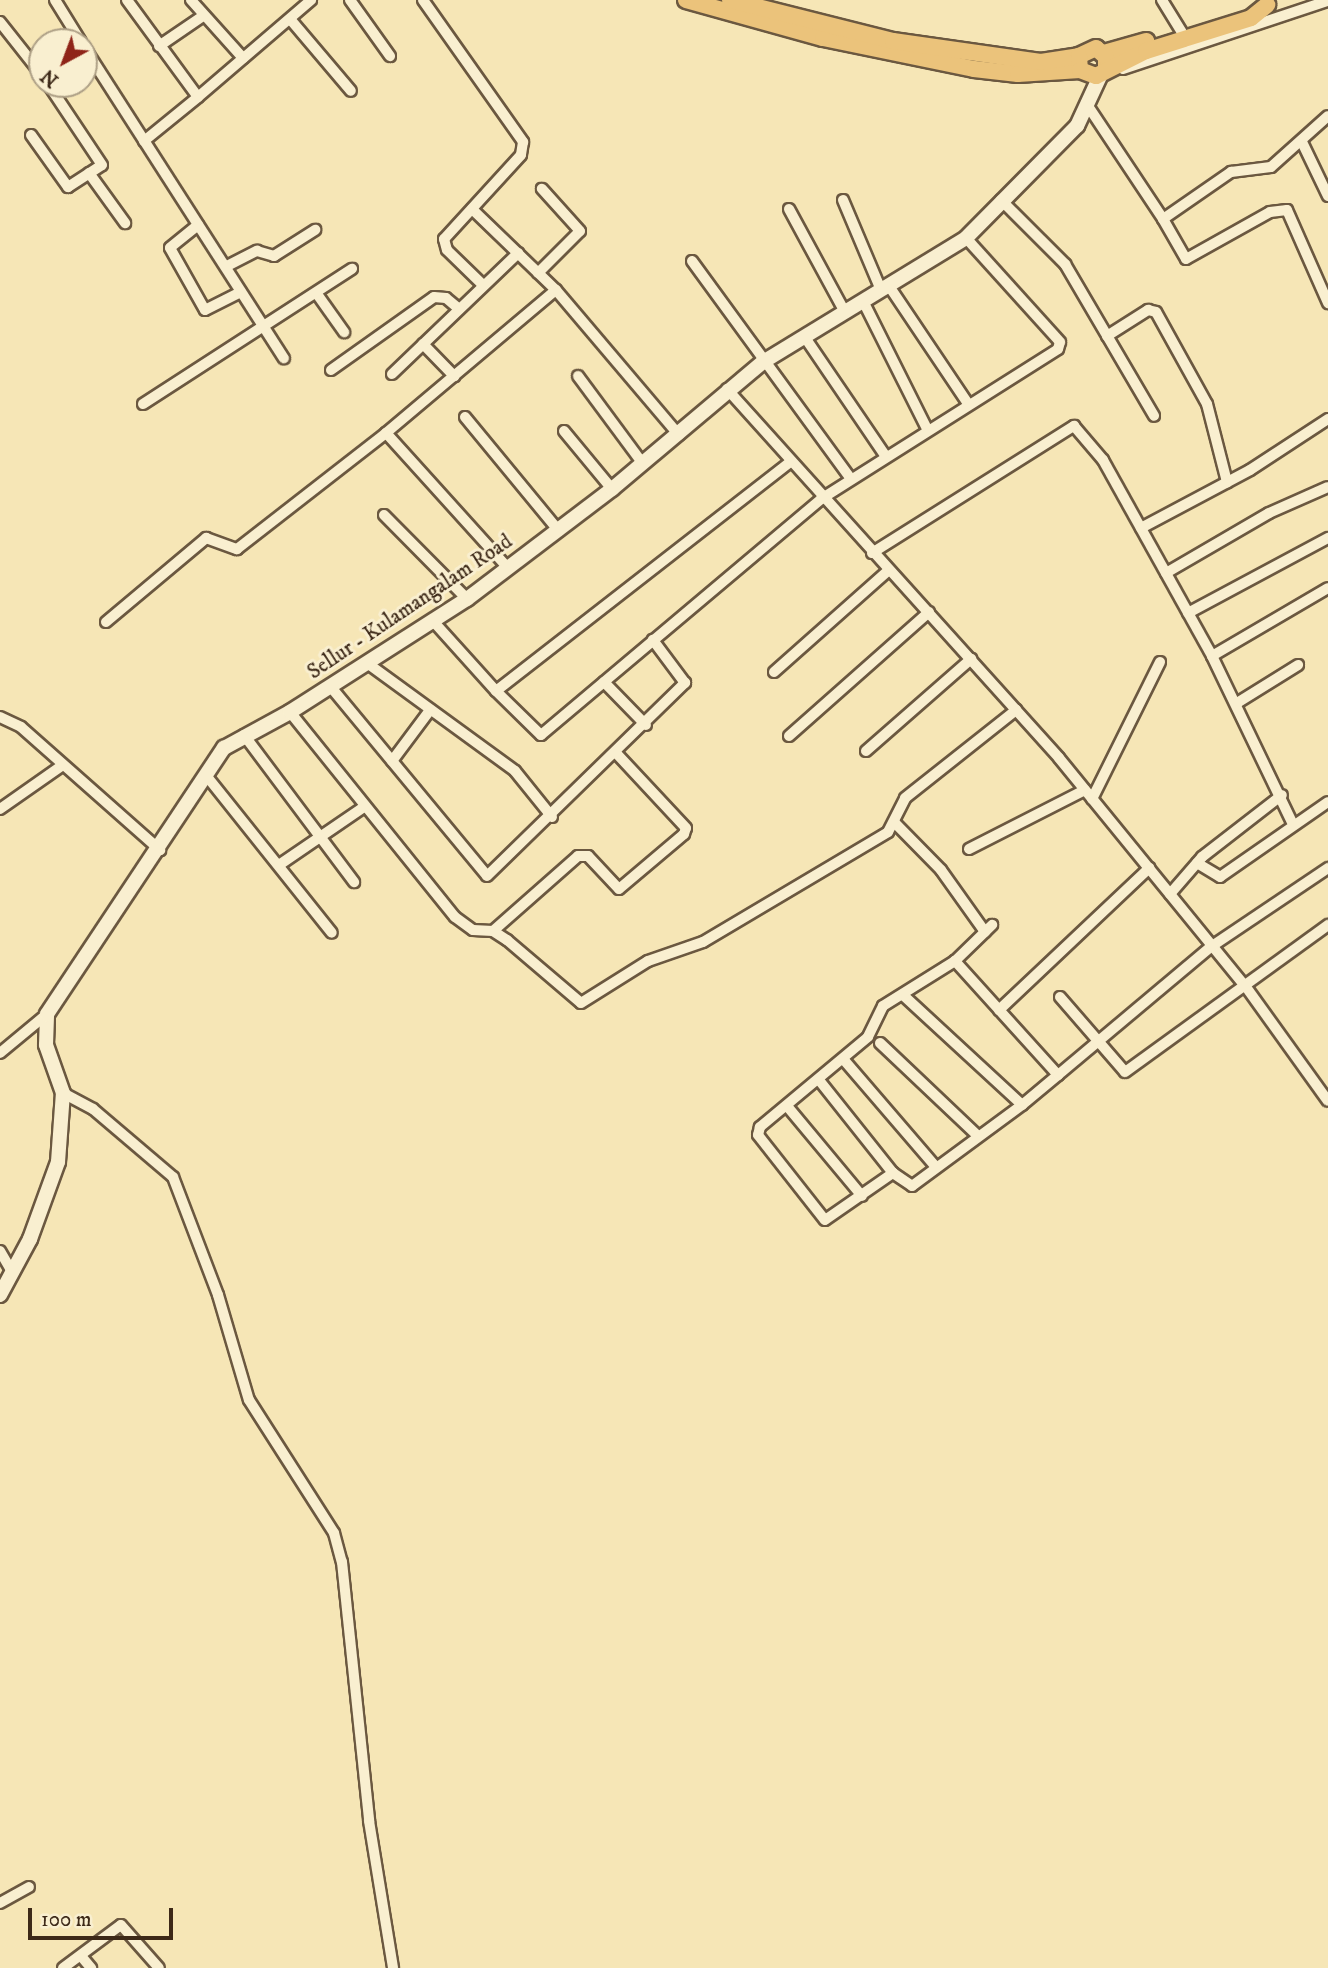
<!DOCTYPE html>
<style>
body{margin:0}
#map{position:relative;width:1328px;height:1968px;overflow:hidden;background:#f6e6b6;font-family:"IM FELL DW Pica",serif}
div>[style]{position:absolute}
.roads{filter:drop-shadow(2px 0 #6b5840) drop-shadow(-2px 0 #6b5840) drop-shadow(0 2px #6b5840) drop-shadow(0 -2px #6b5840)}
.minor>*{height:10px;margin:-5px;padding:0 5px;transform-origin:5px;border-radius:5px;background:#f9efd0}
.secondary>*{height:14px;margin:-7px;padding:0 7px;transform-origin:7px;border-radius:7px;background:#f9efd0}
.primary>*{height:16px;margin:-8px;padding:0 8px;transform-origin:8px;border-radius:8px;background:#ebc37b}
span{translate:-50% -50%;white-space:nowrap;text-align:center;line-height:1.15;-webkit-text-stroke:6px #f9efd0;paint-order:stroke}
.street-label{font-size:21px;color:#3d2918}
.north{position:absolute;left:28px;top:28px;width:70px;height:70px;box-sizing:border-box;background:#f9efd0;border:2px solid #aea086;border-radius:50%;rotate:221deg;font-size:19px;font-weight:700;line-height:28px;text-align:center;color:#3d2918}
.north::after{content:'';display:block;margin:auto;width:24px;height:32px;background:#8f2418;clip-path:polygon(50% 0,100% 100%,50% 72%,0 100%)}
.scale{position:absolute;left:28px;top:1908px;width:145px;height:32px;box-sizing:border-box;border:4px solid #3d2918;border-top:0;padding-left:9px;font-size:21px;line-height:24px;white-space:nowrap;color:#3d2918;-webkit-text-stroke:5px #f9efd0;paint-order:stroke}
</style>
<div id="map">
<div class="roads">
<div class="minor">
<i style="left:55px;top:0;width:49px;rotate:58.2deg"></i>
<i style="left:127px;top:0;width:120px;rotate:53.8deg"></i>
<i style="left:198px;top:97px;width:149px;rotate:-40.6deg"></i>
<i style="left:191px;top:0;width:78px;rotate:48.1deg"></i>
<i style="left:350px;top:0;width:69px;rotate:54.5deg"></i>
<i style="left:423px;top:0;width:174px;rotate:54.8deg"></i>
<i style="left:523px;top:142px;width:13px;rotate:99deg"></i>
<i style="left:521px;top:155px;width:114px;rotate:132.5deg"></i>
<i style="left:444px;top:239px;width:11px;rotate:75deg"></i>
<i style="left:447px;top:250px;width:50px;rotate:44.2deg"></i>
<i style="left:1162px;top:0;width:46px;rotate:58.4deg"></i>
<i style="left:290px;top:19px;width:94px;rotate:49.7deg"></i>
<i style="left:0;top:22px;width:68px;rotate:51.6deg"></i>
<i style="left:159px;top:46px;width:53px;rotate:-34.3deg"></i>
<i style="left:84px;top:47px;width:370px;rotate:57.3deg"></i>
<i style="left:1123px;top:69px;width:216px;rotate:-18.4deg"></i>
<i style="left:1086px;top:103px;width:139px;rotate:56.4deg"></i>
<i style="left:1163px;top:219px;width:83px;rotate:-34.7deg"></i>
<i style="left:1231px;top:172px;width:40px;rotate:-7.1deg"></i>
<i style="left:1271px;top:167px;width:76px;rotate:-41.8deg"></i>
<i style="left:31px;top:135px;width:64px;rotate:54.6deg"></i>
<i style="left:68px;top:187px;width:40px;rotate:-32.9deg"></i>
<i style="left:102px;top:165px;width:97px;rotate:-123.7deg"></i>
<i style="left:144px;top:141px;width:70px;rotate:-39.2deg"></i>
<i style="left:1302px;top:142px;width:60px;rotate:64.3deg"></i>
<i style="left:89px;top:173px;width:62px;rotate:54.2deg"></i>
<i style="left:843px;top:200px;width:98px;rotate:67.1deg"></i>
<i style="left:1001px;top:200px;width:91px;rotate:45deg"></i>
<i style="left:1065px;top:264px;width:176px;rotate:59.6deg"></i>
<i style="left:472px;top:209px;width:117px;rotate:44deg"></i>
<i style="left:789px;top:209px;width:117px;rotate:61.5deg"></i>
<i style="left:1163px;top:219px;width:46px;rotate:60.1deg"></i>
<i style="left:1186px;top:259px;width:96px;rotate:-29.2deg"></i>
<i style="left:1270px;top:212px;width:17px;rotate:-7deg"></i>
<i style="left:1287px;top:210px;width:102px;rotate:66.2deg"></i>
<i style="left:198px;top:225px;width:36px;rotate:141deg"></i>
<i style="left:170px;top:248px;width:71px;rotate:60.6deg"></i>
<i style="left:205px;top:310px;width:40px;rotate:-26.6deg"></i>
<i style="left:692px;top:261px;width:270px;rotate:53.9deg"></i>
<i style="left:227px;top:266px;width:34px;rotate:-27deg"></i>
<i style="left:257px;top:251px;width:18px;rotate:16deg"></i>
<i style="left:274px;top:256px;width:49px;rotate:-32.4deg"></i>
<i style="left:538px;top:273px;width:59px;rotate:-45deg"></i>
<i style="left:580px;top:231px;width:57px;rotate:-132.1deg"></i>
<i style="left:889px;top:286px;width:143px;rotate:56.1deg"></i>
<i style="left:317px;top:294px;width:47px;rotate:54.6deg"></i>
<i style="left:863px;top:301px;width:143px;rotate:63.4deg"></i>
<i style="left:804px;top:336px;width:144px;rotate:55.8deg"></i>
<i style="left:1107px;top:336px;width:49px;rotate:-32.4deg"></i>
<i style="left:1148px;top:310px;width:8px;rotate:14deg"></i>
<i style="left:1156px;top:312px;width:105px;rotate:61deg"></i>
<i style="left:1207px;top:404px;width:81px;rotate:75.6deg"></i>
<i style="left:423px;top:344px;width:45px;rotate:45.9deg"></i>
<i style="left:331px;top:370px;width:126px;rotate:-35.3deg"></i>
<i style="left:434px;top:297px;width:12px;rotate:5deg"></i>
<i style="left:446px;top:298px;width:17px;rotate:40deg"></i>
<i style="left:392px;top:374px;width:175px;rotate:-43.8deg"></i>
<i style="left:578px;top:376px;width:109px;rotate:53.5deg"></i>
<i style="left:727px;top:389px;width:496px;rotate:48deg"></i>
<i style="left:1059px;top:758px;width:296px;rotate:50.8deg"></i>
<i style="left:1246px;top:987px;width:140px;rotate:54.3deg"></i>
<i style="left:143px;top:404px;width:249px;rotate:-32.9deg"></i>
<i style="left:465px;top:417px;width:148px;rotate:50.5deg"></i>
<i style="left:564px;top:431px;width:75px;rotate:50.4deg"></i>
<i style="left:384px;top:515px;width:118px;rotate:45.3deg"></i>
<i style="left:1141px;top:528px;width:123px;rotate:-28deg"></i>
<i style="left:1250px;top:470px;width:93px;rotate:-33.2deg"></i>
<i style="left:872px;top:553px;width:239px;rotate:-32.2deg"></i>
<i style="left:1074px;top:426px;width:45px;rotate:49.5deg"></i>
<i style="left:1103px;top:460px;width:224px;rotate:60.9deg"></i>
<i style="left:1212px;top:656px;width:134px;rotate:-30.4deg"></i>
<i style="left:508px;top:568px;width:182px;rotate:-132.1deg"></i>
<i style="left:386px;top:433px;width:222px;rotate:-40.1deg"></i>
<i style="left:556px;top:290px;width:190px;rotate:49.7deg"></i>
<i style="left:1166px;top:573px;width:119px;rotate:-30.2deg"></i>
<i style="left:1269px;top:513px;width:64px;rotate:-23.8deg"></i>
<i style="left:1188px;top:613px;width:159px;rotate:-28.2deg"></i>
<i style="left:433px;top:621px;width:94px;rotate:48deg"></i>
<i style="left:496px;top:691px;width:371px;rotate:-37.9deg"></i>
<i style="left:106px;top:622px;width:131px;rotate:-40deg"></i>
<i style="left:206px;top:538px;width:33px;rotate:20deg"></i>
<i style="left:237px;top:549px;width:189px;rotate:-37.9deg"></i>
<i style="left:1212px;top:656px;width:184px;rotate:64.3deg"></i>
<i style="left:367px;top:663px;width:183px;rotate:36.1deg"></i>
<i style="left:515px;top:771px;width:59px;rotate:51.2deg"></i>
<i style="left:774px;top:672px;width:154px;rotate:-41.6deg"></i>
<i style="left:604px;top:682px;width:60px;rotate:45.7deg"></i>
<i style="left:330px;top:686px;width:246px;rotate:50.4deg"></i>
<i style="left:487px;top:876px;width:277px;rotate:-44.3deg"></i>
<i style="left:685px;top:683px;width:54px;rotate:-126.7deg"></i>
<i style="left:496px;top:691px;width:63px;rotate:44.4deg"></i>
<i style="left:541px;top:735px;width:366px;rotate:-40.1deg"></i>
<i style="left:821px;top:499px;width:280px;rotate:-32.3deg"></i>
<i style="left:1058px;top:349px;width:7px;rotate:-74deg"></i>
<i style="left:1060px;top:342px;width:140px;rotate:-132.1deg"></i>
<i style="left:1237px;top:703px;width:72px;rotate:-31.9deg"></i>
<i style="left:290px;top:712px;width:263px;rotate:51.2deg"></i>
<i style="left:455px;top:917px;width:22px;rotate:36deg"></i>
<i style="left:473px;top:930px;width:20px;rotate:3deg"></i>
<i style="left:493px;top:931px;width:17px;rotate:33deg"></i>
<i style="left:507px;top:940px;width:97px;rotate:40.4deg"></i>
<i style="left:581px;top:1003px;width:79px;rotate:-32.1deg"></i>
<i style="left:648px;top:961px;width:58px;rotate:-19.1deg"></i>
<i style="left:703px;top:942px;width:215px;rotate:-30.7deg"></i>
<i style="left:888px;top:832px;width:38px;rotate:-63deg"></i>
<i style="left:905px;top:798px;width:142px;rotate:-38.4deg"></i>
<i style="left:0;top:717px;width:23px;rotate:25deg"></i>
<i style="left:21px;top:727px;width:186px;rotate:41.5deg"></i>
<i style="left:244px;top:735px;width:184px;rotate:53.2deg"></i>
<i style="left:789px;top:736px;width:187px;rotate:-41.5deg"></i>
<i style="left:866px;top:751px;width:140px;rotate:-41.2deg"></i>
<i style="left:392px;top:761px;width:64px;rotate:-53.3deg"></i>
<i style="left:205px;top:774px;width:203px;rotate:51.4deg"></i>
<i style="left:1092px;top:799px;width:153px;rotate:-63.6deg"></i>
<i style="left:0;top:809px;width:73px;rotate:-35deg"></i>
<i style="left:894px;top:822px;width:67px;rotate:45.6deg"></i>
<i style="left:941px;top:870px;width:76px;rotate:54.6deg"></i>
<i style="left:969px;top:849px;width:130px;rotate:-27deg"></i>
<i style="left:1197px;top:863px;width:27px;rotate:31deg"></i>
<i style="left:1220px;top:877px;width:131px;rotate:-34.8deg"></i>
<i style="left:279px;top:865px;width:103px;rotate:-34.3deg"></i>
<i style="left:1170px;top:894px;width:49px;rotate:-49.1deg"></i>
<i style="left:1202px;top:857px;width:101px;rotate:-37.8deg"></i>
<i style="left:493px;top:931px;width:113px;rotate:-41.4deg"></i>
<i style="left:578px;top:856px;width:10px"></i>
<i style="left:588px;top:856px;width:45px;rotate:46.8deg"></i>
<i style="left:619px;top:889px;width:85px;rotate:-40.2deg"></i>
<i style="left:684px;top:834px;width:6px;rotate:-72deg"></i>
<i style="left:686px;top:828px;width:101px;rotate:-133deg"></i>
<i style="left:955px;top:961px;width:52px;rotate:-44.2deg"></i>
<i style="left:903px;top:995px;width:162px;rotate:42.7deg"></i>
<i style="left:1060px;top:997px;width:99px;rotate:49.1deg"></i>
<i style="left:1125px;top:1072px;width:251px;rotate:-35.9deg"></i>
<i style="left:999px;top:1010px;width:207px;rotate:-43.4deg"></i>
<i style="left:880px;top:1043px;width:135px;rotate:43.5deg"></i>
<i style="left:0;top:1053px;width:61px;rotate:-39.7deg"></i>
<i style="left:844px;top:1060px;width:141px;rotate:49.3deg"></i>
<i style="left:1058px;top:1075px;width:154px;rotate:-132.1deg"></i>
<i style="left:955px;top:961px;width:85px;rotate:148deg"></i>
<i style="left:883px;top:1006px;width:34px;rotate:116deg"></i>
<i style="left:868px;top:1037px;width:141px;rotate:140.2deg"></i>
<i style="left:760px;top:1127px;width:8px;rotate:104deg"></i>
<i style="left:758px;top:1135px;width:108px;rotate:51.8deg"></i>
<i style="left:825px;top:1220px;width:83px;rotate:-34.7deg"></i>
<i style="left:893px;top:1173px;width:23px;rotate:34deg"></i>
<i style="left:912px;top:1186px;width:137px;rotate:-36.4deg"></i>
<i style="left:1022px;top:1105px;width:47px;rotate:-39.8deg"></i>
<i style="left:1058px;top:1075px;width:201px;rotate:-40deg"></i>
<i style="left:1212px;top:946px;width:140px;rotate:-33.9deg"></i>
<i style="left:819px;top:1080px;width:119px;rotate:51.5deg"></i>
<i style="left:63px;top:1093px;width:34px;rotate:28deg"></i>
<i style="left:93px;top:1109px;width:105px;rotate:40.4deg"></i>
<i style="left:173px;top:1177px;width:126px;rotate:69.1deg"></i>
<i style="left:218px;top:1295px;width:109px;rotate:73.6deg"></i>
<i style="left:249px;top:1400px;width:158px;rotate:57.4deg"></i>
<i style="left:334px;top:1533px;width:30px;rotate:75deg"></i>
<i style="left:342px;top:1562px;width:260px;rotate:84deg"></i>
<i style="left:369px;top:1821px;width:149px;rotate:80.7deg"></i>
<i style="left:787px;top:1106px;width:117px;rotate:50.2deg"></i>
<i style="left:0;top:1251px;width:24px;rotate:60deg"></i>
<i style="left:0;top:1903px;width:33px;rotate:-29deg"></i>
<i style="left:81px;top:1956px;width:16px;rotate:50deg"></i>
<i style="left:63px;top:1968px;width:72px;rotate:-36.6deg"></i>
<i style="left:121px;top:1925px;width:57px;rotate:48.5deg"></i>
</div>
<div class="secondary">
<i style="left:0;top:1295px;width:64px;rotate:-61.8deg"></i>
<i style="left:30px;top:1239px;width:82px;rotate:-70deg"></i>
<i style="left:58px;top:1162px;width:69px;rotate:-85.9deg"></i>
<i style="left:63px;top:1093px;width:51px;rotate:-109.5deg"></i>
<i style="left:46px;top:1045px;width:31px;rotate:-88deg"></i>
<i style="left:47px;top:1014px;width:320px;rotate:-56.4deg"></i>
<i style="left:224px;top:748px;width:75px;rotate:-28.6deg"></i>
<i style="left:290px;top:712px;width:210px;rotate:-32.6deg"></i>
<i style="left:467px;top:599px;width:182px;rotate:-37.2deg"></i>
<i style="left:612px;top:489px;width:197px;rotate:-40.1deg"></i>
<i style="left:763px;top:362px;width:238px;rotate:-31.4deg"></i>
<i style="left:966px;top:238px;width:158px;rotate:-45.3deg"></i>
<i style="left:1077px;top:126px;width:57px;rotate:-65.2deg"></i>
</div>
<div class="primary">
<i style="left:686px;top:0;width:142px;rotate:15.5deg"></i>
<i style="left:823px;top:38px;width:154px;rotate:11.6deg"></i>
<i style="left:974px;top:69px;width:44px;rotate:6.5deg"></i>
<i style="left:1018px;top:74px;width:62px;rotate:-3.7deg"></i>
<i style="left:730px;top:0;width:168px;rotate:14.1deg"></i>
<i style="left:893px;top:41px;width:149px;rotate:8.1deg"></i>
<i style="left:1041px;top:62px;width:38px;rotate:-9deg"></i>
<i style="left:1104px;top:53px;width:44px;rotate:-15.9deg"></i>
<i style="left:1106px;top:67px;width:10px;rotate:-90deg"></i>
<i style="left:1106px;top:57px;width:13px;rotate:-138deg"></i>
<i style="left:1096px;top:48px;width:19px;rotate:155deg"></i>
<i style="left:1079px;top:56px;width:14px;rotate:86deg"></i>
<i style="left:1080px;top:70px;width:17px;rotate:21deg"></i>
<i style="left:1096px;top:76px;width:56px;rotate:-26.6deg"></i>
<i style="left:1146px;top:51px;width:110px;rotate:-17.4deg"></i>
<i style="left:1251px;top:18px;width:21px;rotate:-39deg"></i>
</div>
</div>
<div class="street-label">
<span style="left:410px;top:607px;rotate:-34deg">Sellur - Kulamangalam Road</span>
</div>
<div class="north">N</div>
<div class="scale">100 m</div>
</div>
